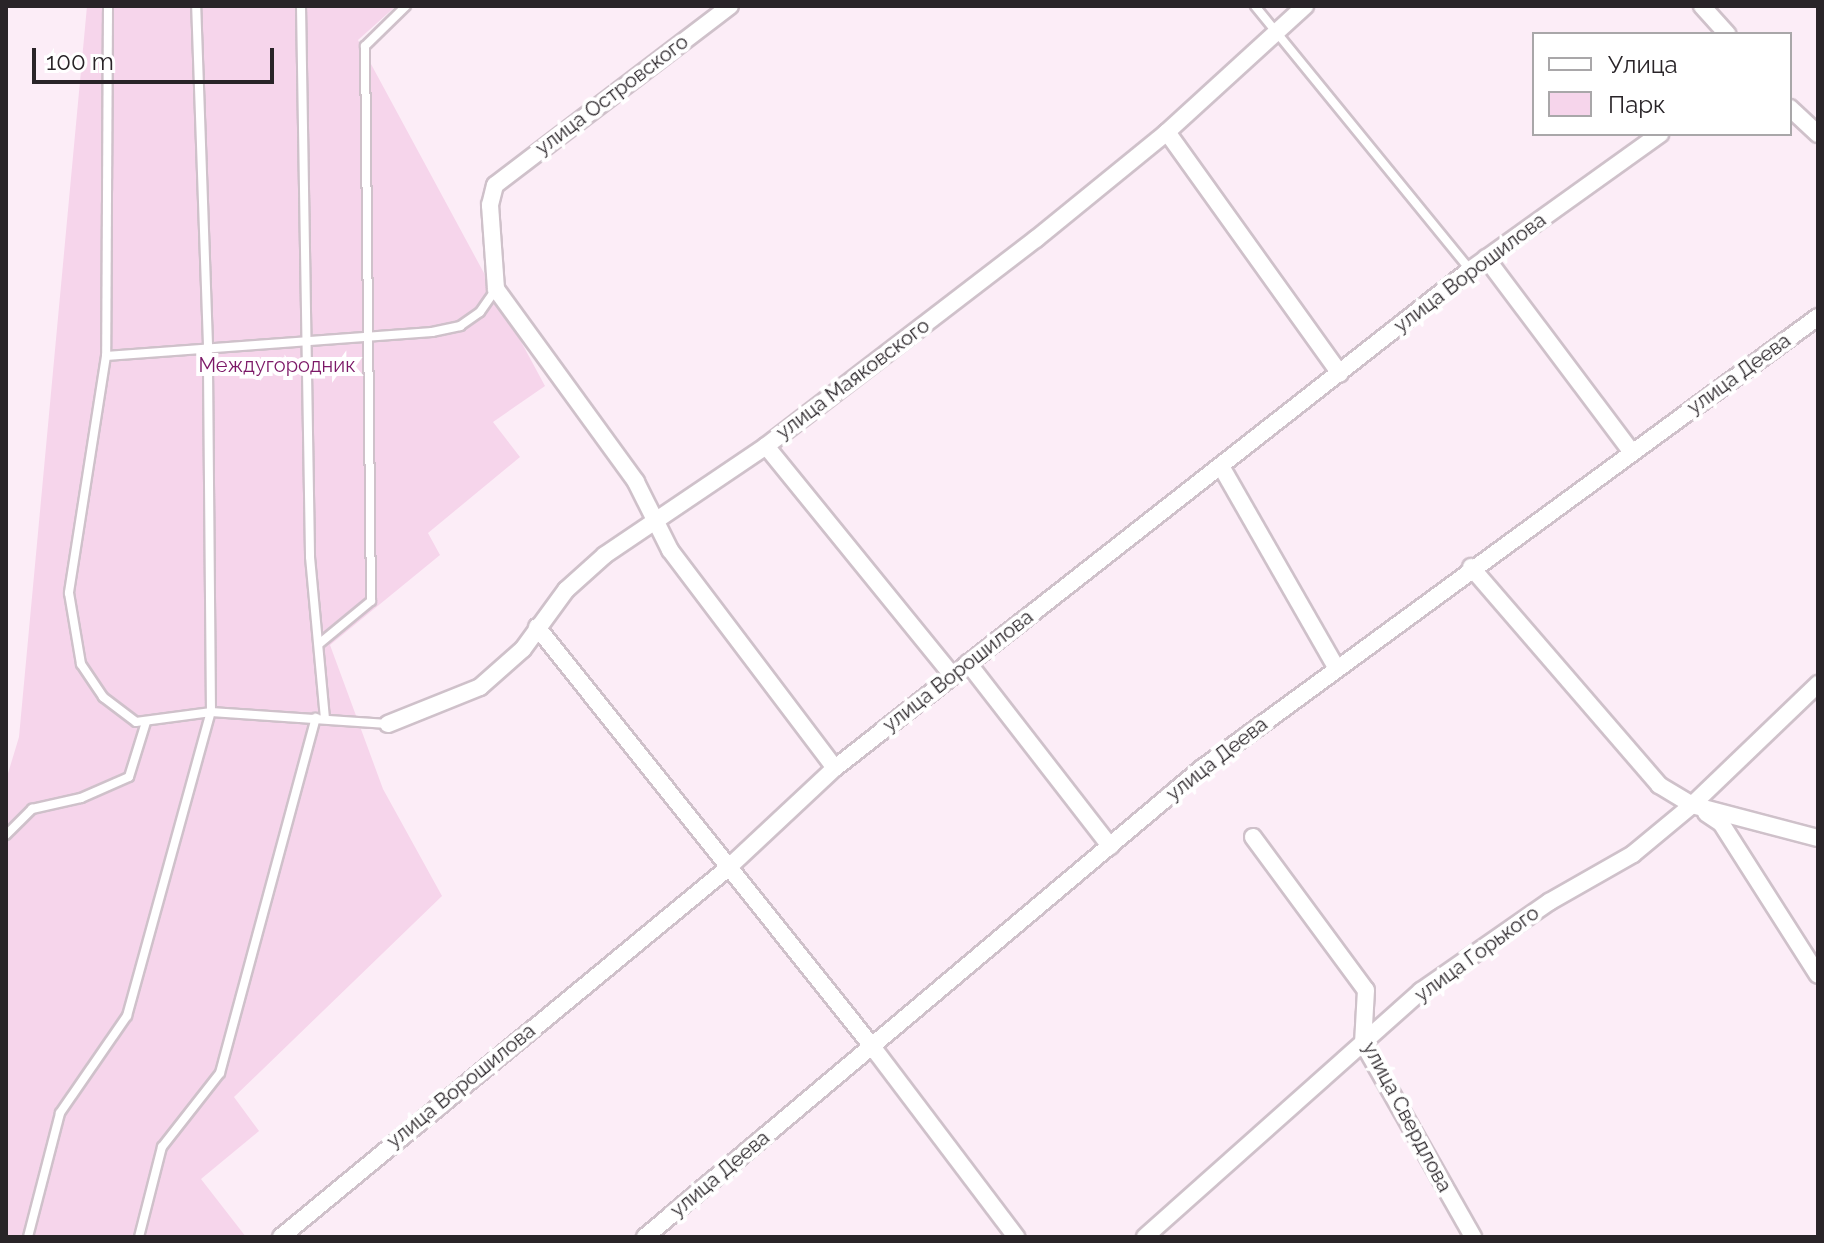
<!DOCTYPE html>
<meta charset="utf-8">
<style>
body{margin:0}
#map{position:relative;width:1824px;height:1243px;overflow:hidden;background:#fcedf7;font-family:Raleway,sans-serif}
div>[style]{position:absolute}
.green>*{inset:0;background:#f6d5eb}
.roads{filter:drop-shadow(2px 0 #cfc1ca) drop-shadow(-2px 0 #cfc1ca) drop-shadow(0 2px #cfc1ca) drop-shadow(0 -2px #cfc1ca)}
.lane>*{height:8px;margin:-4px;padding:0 4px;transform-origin:4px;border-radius:4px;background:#fff}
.street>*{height:16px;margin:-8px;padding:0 8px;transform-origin:8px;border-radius:8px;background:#fff}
span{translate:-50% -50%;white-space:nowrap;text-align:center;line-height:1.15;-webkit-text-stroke:8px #fff;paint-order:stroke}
.street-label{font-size:20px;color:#292428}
.park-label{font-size:20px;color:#7c1867}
.frame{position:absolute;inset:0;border:8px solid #292428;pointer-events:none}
.legend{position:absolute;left:1532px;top:32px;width:260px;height:104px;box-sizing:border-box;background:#fff;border:2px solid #a9a7a9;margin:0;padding:10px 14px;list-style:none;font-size:24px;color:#292428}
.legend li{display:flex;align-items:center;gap:16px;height:40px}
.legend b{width:40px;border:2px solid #a9a7a9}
.scale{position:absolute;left:32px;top:48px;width:242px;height:36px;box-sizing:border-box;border:4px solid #292428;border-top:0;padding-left:10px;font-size:24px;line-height:28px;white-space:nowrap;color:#292428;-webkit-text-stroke:6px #fff;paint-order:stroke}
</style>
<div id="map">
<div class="green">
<i style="clip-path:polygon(87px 6px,396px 6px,358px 40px,545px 386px,493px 422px,520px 457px,428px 533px,440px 555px,330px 645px,383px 789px,442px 896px,234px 1097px,259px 1131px,201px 1179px,246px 1237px,6px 1237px,6px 780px,19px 737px)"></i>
</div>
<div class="roads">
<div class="lane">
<i style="left:108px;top:6px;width:350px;rotate:90.3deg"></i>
<i style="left:106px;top:356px;width:240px;rotate:98.9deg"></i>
<i style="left:69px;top:593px;width:72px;rotate:80.4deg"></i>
<i style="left:81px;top:664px;width:40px;rotate:56deg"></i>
<i style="left:103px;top:697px;width:41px;rotate:37.1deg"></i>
<i style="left:136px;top:722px;width:76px;rotate:-7.6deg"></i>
<i style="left:211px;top:712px;width:177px;rotate:3.9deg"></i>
<i style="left:301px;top:6px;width:551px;rotate:89.06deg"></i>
<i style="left:310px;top:557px;width:162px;rotate:84.7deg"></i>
<i style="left:1255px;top:6px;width:340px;rotate:50.8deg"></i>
<i style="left:106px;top:356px;width:327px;rotate:-4.2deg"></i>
<i style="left:432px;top:332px;width:29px;rotate:-12deg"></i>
<i style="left:460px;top:326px;width:24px;rotate:-35deg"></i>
<i style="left:480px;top:312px;width:28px;rotate:-55deg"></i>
<i style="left:320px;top:643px;width:66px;rotate:-39.5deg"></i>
<i style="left:371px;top:601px;width:555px;rotate:-90.62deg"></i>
<i style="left:365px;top:46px;width:57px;rotate:-44.3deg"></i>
<i style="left:6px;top:835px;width:37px;rotate:-45deg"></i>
<i style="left:32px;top:809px;width:50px;rotate:-12.7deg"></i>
<i style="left:81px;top:798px;width:52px;rotate:-23.6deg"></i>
<i style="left:129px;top:777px;width:58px;rotate:-72.8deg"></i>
<i style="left:28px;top:1237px;width:128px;rotate:-75.5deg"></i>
<i style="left:60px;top:1113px;width:118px;rotate:-55.4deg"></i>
<i style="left:127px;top:1016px;width:315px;rotate:-74.6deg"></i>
<i style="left:211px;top:712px;width:367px;rotate:-90.5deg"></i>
<i style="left:208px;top:345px;width:339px;rotate:-92deg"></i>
<i style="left:139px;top:1237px;width:93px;rotate:-75.7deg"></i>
<i style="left:162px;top:1147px;width:94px;rotate:-51.9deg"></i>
<i style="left:220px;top:1073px;width:368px;rotate:-74.9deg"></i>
</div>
<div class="street">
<i style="left:730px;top:6px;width:295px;rotate:142.7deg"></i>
<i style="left:495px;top:185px;width:21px;rotate:104deg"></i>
<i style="left:490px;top:205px;width:84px;rotate:85.9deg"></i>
<i style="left:496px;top:289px;width:238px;rotate:54deg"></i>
<i style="left:636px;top:482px;width:76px;rotate:63.4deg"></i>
<i style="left:670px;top:550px;width:273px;rotate:52.9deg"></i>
<i style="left:1702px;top:6px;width:38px;rotate:48deg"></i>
<i style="left:1790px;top:108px;width:38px;rotate:43deg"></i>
<i style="left:1167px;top:132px;width:297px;rotate:54.4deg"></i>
<i style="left:1486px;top:258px;width:241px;rotate:53.1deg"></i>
<i style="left:766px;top:446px;width:295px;rotate:50.9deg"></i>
<i style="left:1222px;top:468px;width:229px;rotate:60.2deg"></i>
<i style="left:1471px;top:567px;width:288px;rotate:49.2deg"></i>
<i style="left:1659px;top:785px;width:39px;rotate:31deg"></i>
<i style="left:1692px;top:805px;width:130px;rotate:14.7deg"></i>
<i style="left:537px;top:627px;width:535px;rotate:51.37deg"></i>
<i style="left:871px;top:1045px;width:241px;rotate:52.9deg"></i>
<i style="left:968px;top:663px;width:232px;rotate:52.2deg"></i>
<i style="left:388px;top:724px;width:99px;rotate:-21.9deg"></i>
<i style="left:480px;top:687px;width:57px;rotate:-41.5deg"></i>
<i style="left:523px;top:649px;width:73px;rotate:-53.9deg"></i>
<i style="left:566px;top:590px;width:52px;rotate:-41.9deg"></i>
<i style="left:605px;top:555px;width:194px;rotate:-34.1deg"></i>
<i style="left:766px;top:446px;width:340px;rotate:-37.5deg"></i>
<i style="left:1036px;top:239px;width:169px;rotate:-39.2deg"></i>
<i style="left:1167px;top:132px;width:187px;rotate:-42.4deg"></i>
<i style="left:1706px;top:813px;width:18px;rotate:34deg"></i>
<i style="left:1721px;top:823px;width:180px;rotate:57.5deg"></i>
<i style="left:1253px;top:837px;width:190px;rotate:53.6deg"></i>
<i style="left:1366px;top:990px;width:53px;rotate:93.2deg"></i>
<i style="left:1363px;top:1043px;width:223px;rotate:60.4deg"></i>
<i style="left:281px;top:1237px;width:580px;rotate:-39.54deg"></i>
<i style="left:728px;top:868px;width:146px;rotate:-43.1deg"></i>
<i style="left:835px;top:768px;width:807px;rotate:-38.11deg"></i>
<i style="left:1470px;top:270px;width:234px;rotate:-35.6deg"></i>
<i style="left:645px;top:1237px;width:727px;rotate:-40.09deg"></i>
<i style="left:1201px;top:769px;width:765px;rotate:-36.23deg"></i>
<i style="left:1145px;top:1237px;width:370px;rotate:-41.7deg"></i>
<i style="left:1421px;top:991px;width:156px;rotate:-34.8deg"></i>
<i style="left:1549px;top:902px;width:97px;rotate:-29.7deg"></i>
<i style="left:1633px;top:854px;width:77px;rotate:-39.7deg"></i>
<i style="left:1692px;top:805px;width:175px;rotate:-43.8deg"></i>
</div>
</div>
<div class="street-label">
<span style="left:612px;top:95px;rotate:-37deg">улица Островского</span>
<span style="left:1470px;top:273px;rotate:-37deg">улица Ворошилова</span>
<span style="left:1739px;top:374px;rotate:-36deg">улица Деева</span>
<span style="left:853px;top:379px;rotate:-37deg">улица Маяковского</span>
<span style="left:958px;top:671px;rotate:-38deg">улица Ворошилова</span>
<span style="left:1217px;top:759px;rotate:-38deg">улица Деева</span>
<span style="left:1477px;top:954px;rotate:-36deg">улица Горького</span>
<span style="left:461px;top:1086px;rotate:-39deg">улица Ворошилова</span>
<span style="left:1407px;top:1117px;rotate:62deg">улица Свердлова</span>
<span style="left:720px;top:1174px;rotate:-40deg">улица Деева</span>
</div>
<div class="park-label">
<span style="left:277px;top:365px">Междугородник</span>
</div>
<div class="frame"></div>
<ul class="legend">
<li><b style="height:10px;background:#fff"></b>Улица</li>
<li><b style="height:22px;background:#f6d5eb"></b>Парк</li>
</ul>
<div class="scale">100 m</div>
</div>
